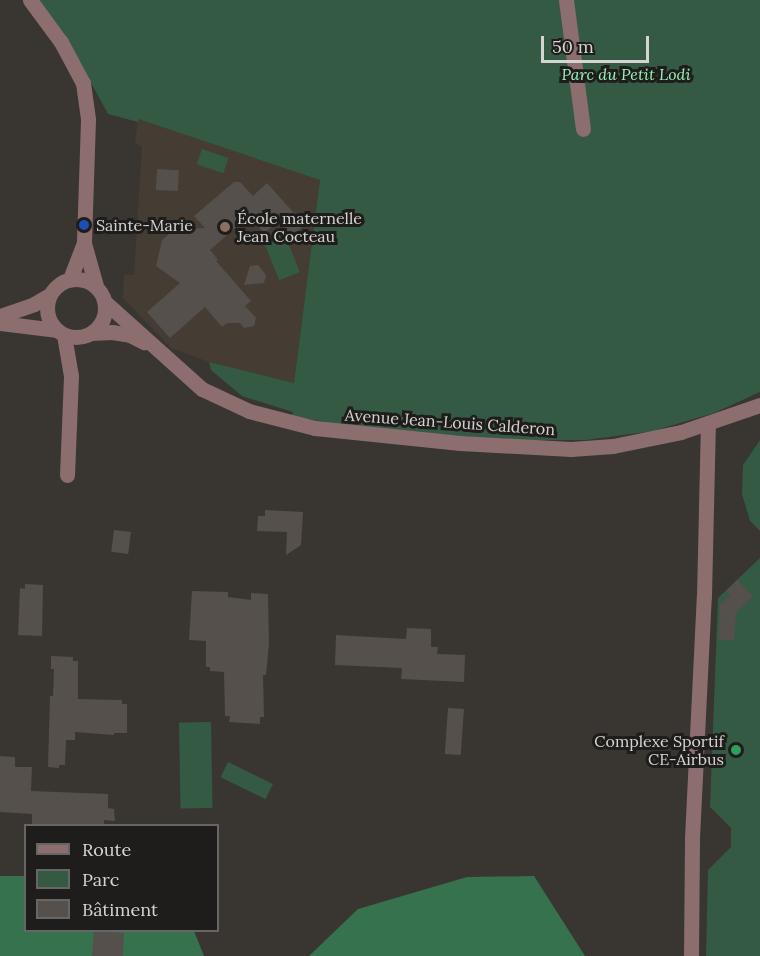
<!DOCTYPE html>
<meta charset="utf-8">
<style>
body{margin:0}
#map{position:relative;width:760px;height:956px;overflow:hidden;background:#393530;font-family:Lora,serif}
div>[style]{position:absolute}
.built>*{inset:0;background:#453d33}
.green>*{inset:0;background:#355a43;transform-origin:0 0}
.forest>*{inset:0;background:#37724f}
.building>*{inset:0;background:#55504b;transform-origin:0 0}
.minor>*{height:15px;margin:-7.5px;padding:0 7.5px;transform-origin:7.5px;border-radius:7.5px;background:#8c6e6e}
.minor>.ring{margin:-7.5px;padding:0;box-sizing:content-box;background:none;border:15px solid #8c6e6e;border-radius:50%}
.dots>*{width:16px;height:16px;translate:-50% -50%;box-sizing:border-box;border:3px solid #1f1d1b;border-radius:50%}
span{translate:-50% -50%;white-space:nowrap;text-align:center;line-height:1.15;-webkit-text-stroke:6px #1f1d1b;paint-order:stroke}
.park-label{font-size:16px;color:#9af2ba;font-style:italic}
.poi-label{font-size:16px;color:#d6d4d1}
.left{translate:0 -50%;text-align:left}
.right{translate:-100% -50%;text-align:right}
.street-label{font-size:16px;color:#d6d4d1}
.legend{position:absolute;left:24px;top:824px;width:195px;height:108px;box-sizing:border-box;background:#1f1d1b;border:2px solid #686664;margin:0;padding:8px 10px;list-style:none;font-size:18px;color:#d6d4d1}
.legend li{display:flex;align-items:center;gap:12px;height:30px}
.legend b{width:30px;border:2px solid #686664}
.scale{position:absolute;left:541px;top:36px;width:108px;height:27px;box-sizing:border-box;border:3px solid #d6d4d1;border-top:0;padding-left:8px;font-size:18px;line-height:21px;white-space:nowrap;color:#d6d4d1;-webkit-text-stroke:4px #1f1d1b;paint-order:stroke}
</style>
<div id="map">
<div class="built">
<i style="clip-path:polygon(138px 119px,320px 180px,294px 383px,209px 362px,171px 348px,123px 298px,124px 275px,134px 275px,142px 147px,135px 143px)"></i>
</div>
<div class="green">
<i style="clip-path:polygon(38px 0,760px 0,760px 392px,714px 413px,653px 431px,586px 440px,507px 440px,353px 427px,292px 416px,293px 412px,242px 396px,211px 370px,209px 362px,294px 383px,320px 180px,138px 119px,138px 122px,108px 114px,64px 33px)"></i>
<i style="left:202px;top:149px;width:28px;height:16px;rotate:19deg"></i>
<i style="left:284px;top:233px;width:42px;height:22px;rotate:68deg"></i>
<i style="clip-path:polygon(760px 440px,760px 531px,750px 521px,742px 494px,743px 465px)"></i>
<i style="clip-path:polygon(760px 558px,760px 956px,706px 956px,708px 870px,731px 847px,731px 828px,710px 807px,718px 598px)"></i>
<i style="left:211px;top:722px;width:86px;height:32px;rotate:89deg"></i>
<i style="left:228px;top:762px;width:50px;height:17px;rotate:26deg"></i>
</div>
<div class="forest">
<i style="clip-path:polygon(0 876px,25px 876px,26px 930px,194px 931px,204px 956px,0 956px)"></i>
<i style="clip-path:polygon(534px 876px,585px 956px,309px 956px,358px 909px,467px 877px)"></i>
</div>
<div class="building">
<i style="left:157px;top:169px;width:22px;height:21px;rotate:3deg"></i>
<i style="clip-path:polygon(234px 182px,240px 182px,253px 196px,267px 183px,302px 222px,301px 228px,296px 232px,289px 232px,278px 222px,264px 233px,256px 224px,249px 224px,244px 220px,210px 250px,218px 260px,216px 261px,251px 301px,245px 306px,256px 318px,254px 326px,244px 328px,240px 323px,227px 323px,222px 327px,205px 307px,170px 338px,147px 312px,180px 283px,156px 266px,162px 240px,175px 229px,205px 228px,194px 216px)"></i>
<i style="clip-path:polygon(258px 265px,266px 275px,264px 283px,244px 285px,250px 266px)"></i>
<i style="clip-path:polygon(265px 510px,303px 512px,301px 545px,286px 555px,287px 532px,257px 531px,258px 516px,265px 516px)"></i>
<i style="left:114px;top:530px;width:17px;height:22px;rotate:7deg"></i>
<i style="clip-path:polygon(737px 580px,753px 596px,736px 613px,734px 640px,719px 640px,720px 605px,730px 596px,727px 590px)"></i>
<i style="clip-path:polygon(25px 584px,43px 585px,42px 636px,18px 635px,20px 588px,25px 589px)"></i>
<i style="clip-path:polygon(192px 591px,228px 592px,228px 597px,251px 600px,251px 593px,268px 594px,269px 644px,266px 675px,263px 675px,264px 717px,260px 717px,260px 724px,229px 722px,230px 716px,225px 716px,224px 672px,210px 671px,210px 667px,206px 667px,206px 641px,189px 640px)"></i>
<i style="clip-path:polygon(407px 628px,431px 629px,431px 647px,438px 647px,437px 654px,465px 655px,464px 682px,401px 679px,402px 668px,335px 665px,336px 635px,406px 639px)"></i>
<i style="clip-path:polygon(51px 656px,73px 657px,73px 661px,78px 661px,78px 699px,122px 700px,122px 704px,127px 704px,127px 733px,114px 733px,114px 735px,75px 732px,75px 740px,66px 740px,65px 765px,59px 765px,59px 768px,48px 767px,50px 696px,53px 696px,54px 669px,51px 669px)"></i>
<i style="left:448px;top:708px;width:16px;height:46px;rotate:4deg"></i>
<i style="clip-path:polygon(0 756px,15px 757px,15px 767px,32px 767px,31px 791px,108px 794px,108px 808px,114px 809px,115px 821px,104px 820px,104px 825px,32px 825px,32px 814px,0 812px)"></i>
<i style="clip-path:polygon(94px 930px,124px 933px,123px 956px,92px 956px)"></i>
</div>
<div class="minor">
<i style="left:30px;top:0;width:52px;rotate:53.6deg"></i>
<i style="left:61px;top:42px;width:47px;rotate:61.8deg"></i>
<i style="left:83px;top:83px;width:37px;rotate:82deg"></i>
<i style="left:88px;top:120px;width:123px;rotate:91.9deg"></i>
<i style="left:84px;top:243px;width:45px;rotate:74.4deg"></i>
<i style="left:566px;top:0;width:130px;rotate:82.5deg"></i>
<i class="ring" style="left:47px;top:279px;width:43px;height:43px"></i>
<i style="left:70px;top:279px;width:39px;rotate:-69deg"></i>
<i style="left:105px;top:302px;width:130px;rotate:41.9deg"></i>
<i style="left:202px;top:389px;width:52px;rotate:25.1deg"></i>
<i style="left:249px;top:411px;width:68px;rotate:14.4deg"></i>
<i style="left:315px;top:428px;width:146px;rotate:5.9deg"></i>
<i style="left:460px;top:443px;width:111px;rotate:3.1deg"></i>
<i style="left:571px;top:449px;width:42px;rotate:-4.1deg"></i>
<i style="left:613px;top:446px;width:69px;rotate:-11.6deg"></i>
<i style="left:681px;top:432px;width:83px;rotate:-18.9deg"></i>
<i style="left:0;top:316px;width:36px;rotate:-19deg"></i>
<i style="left:34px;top:304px;width:16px;rotate:-30deg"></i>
<i style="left:0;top:323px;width:56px;rotate:7.1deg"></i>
<i style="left:91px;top:333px;width:21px;rotate:-3deg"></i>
<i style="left:112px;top:332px;width:18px;rotate:9deg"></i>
<i style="left:130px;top:335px;width:16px;rotate:27deg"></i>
<i style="left:64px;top:335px;width:42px;rotate:80.3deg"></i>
<i style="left:71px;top:376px;width:99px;rotate:92.3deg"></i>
<i style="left:691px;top:956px;width:118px;rotate:-89.5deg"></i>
<i style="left:692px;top:838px;width:242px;rotate:-87.2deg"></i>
<i style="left:704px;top:596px;width:172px;rotate:-88.7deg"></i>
</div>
<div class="dots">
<i style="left:84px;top:225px;background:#1a4fb4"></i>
<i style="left:225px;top:227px;background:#8d6e63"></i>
<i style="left:736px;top:750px;background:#2e9e5b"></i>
</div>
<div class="park-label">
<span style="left:626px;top:74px">Parc du Petit Lodi</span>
</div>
<div class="poi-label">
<span class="left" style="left:237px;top:227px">École maternelle<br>Jean Cocteau</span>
<span class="left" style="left:96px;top:225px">Sainte-Marie</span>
<span class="right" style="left:724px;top:750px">Complexe Sportif<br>CE-Airbus</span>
</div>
<div class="street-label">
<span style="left:450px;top:422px;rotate:4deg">Avenue Jean-Louis Calderon</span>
</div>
<ul class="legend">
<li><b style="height:8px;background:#8c6e6e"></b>Route</li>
<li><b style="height:16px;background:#355a43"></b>Parc</li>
<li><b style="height:16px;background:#55504b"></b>Bâtiment</li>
</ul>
<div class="scale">50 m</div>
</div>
